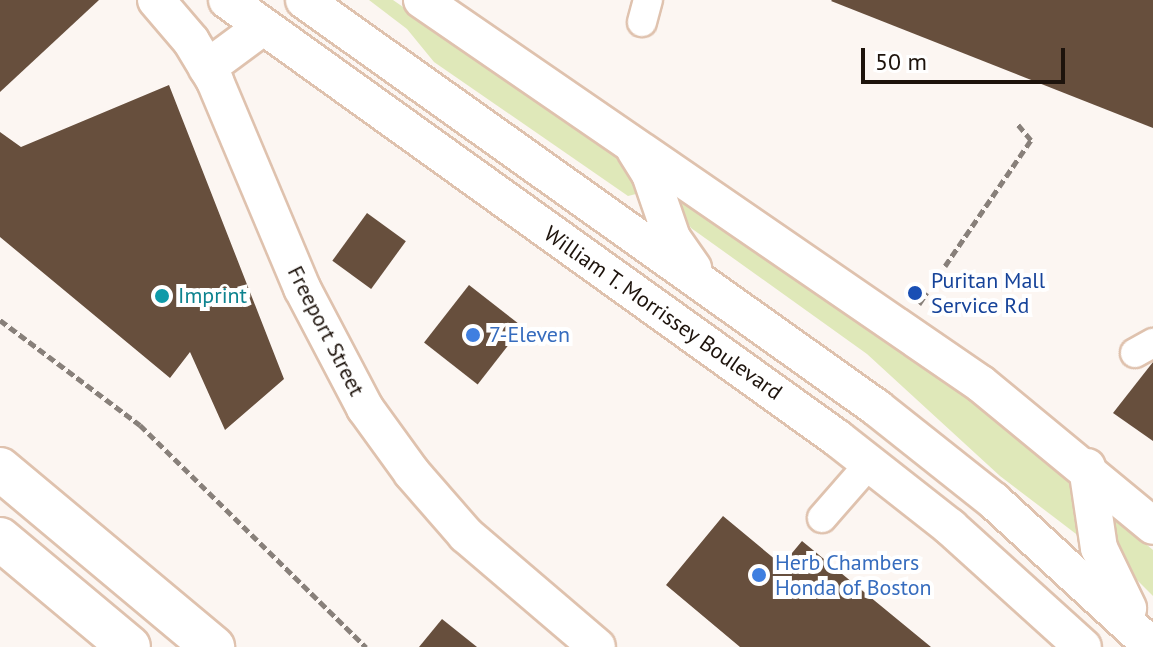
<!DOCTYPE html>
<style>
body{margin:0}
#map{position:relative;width:1153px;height:647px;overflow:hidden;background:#fcf6f2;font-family:"PT Sans",sans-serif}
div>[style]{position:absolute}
.green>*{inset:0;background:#dfe8b9}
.building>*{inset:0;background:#674f3d;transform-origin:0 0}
.path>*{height:5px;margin-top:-2.5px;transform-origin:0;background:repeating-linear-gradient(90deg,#88807a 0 8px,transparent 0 12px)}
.roads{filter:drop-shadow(2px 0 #dfc2ae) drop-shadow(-2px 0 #dfc2ae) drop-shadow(0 2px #dfc2ae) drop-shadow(0 -2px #dfc2ae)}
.minor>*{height:28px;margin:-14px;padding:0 14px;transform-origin:14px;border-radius:14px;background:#fff}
.major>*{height:36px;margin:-18px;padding:0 18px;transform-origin:18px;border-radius:18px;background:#fff}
.highway>*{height:42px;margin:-21px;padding:0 21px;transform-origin:21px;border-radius:21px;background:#fff}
.dots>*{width:22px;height:22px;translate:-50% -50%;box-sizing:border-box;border:4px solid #fff;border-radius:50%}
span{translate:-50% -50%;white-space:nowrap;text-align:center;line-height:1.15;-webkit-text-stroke:8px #fff;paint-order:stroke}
.transit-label{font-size:22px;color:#164399}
.left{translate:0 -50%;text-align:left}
.culture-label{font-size:22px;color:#0d838f}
.street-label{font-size:22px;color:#1d130c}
.shop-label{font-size:22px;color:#366cbe}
.scale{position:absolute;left:861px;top:48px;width:204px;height:36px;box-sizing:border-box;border:4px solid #1d130c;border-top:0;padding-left:10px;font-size:24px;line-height:28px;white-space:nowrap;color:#1d130c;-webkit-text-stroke:6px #fff;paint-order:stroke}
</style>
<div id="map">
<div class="green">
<i style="clip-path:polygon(369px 0,393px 0,634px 167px,636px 194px,628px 196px,434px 62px,407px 29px)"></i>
<i style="clip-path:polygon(683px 203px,996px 418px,1073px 482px,1084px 540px,1000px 476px,867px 354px,691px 228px,678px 208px)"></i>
<i style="clip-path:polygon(1108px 512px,1153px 550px,1153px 596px,1124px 567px,1110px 540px)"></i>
</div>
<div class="building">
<i style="clip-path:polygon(0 0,99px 0,0 92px)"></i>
<i style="clip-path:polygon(832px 0,1153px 0,1153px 128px,831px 1px)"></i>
<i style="clip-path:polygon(169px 85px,284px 379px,225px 430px,190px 352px,170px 378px,0 237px,0 132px,21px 147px)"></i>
<i style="left:367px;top:213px;width:48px;height:59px;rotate:36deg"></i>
<i style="left:469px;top:285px;width:68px;height:73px;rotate:38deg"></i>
<i style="clip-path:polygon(1153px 362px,1153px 441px,1113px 413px)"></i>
<i style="clip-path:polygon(723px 516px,782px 565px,802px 541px,931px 647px,740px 647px,666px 585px)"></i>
<i style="clip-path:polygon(442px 619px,477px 647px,419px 647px)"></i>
</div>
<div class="path">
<i style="left:945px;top:266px;width:153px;rotate:-55.7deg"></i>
<i style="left:1031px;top:140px;width:23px;rotate:-130deg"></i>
<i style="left:919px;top:304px;width:14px;rotate:-56deg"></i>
<i style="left:0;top:320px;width:175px;rotate:36.9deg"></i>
<i style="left:140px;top:425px;width:317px;rotate:44.5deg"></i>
</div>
<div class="roads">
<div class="minor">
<i style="left:642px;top:22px;width:23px;rotate:-75deg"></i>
<i style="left:1135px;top:353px;width:21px;rotate:-29deg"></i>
<i style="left:822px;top:518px;width:73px;rotate:-48.9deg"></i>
</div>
<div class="major">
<i style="left:156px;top:0;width:54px;rotate:49.5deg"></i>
<i style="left:191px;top:41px;width:47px;rotate:59deg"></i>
<i style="left:215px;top:81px;width:225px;rotate:67.2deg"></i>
<i style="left:302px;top:288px;width:136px;rotate:62.3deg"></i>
<i style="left:365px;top:408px;width:80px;rotate:54.1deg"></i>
<i style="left:412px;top:473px;width:82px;rotate:48.9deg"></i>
<i style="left:466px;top:535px;width:172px;rotate:40.5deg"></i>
<i style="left:227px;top:0;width:751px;rotate:35.68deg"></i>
<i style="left:837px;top:438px;width:144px;rotate:38.2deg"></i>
<i style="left:950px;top:527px;width:179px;rotate:42.1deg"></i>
<i style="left:304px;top:0;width:703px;rotate:35.45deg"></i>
<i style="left:877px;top:408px;width:149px;rotate:38.5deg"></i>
<i style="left:994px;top:501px;width:216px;rotate:42.6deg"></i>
<i style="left:422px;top:0;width:678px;rotate:34.49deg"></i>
<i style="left:981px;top:384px;width:223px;rotate:39.5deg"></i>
<i style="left:207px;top:68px;width:67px;rotate:-36.5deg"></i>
<i style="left:635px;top:150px;width:28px;rotate:58deg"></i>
<i style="left:650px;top:174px;width:68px;rotate:71deg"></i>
<i style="left:672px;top:238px;width:37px;rotate:55deg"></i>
<i style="left:1087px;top:467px;width:82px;rotate:81.6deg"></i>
<i style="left:1099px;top:548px;width:67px;rotate:64.2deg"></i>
</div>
<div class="highway">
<i style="left:0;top:469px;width:278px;rotate:39.9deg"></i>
<i style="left:0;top:539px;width:168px;rotate:39.9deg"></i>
</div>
</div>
<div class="dots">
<i style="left:915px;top:293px;background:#1a4fb4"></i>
<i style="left:162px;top:296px;background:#0f9aa8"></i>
<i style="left:473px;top:335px;background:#3f7fe0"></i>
<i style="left:759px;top:575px;background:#3f7fe0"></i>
</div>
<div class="transit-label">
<span class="left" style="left:931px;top:293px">Puritan Mall<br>Service Rd</span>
</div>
<div class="culture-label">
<span class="left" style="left:178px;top:296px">Imprint</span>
</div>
<div class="street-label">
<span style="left:663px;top:313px;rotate:35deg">William T. Morrissey Boulevard</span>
<span style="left:326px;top:331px;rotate:63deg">Freeport Street</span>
</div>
<div class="shop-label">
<span class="left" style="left:489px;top:335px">7-Eleven</span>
<span class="left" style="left:775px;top:575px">Herb Chambers<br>Honda of Boston</span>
</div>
<div class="scale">50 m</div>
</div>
